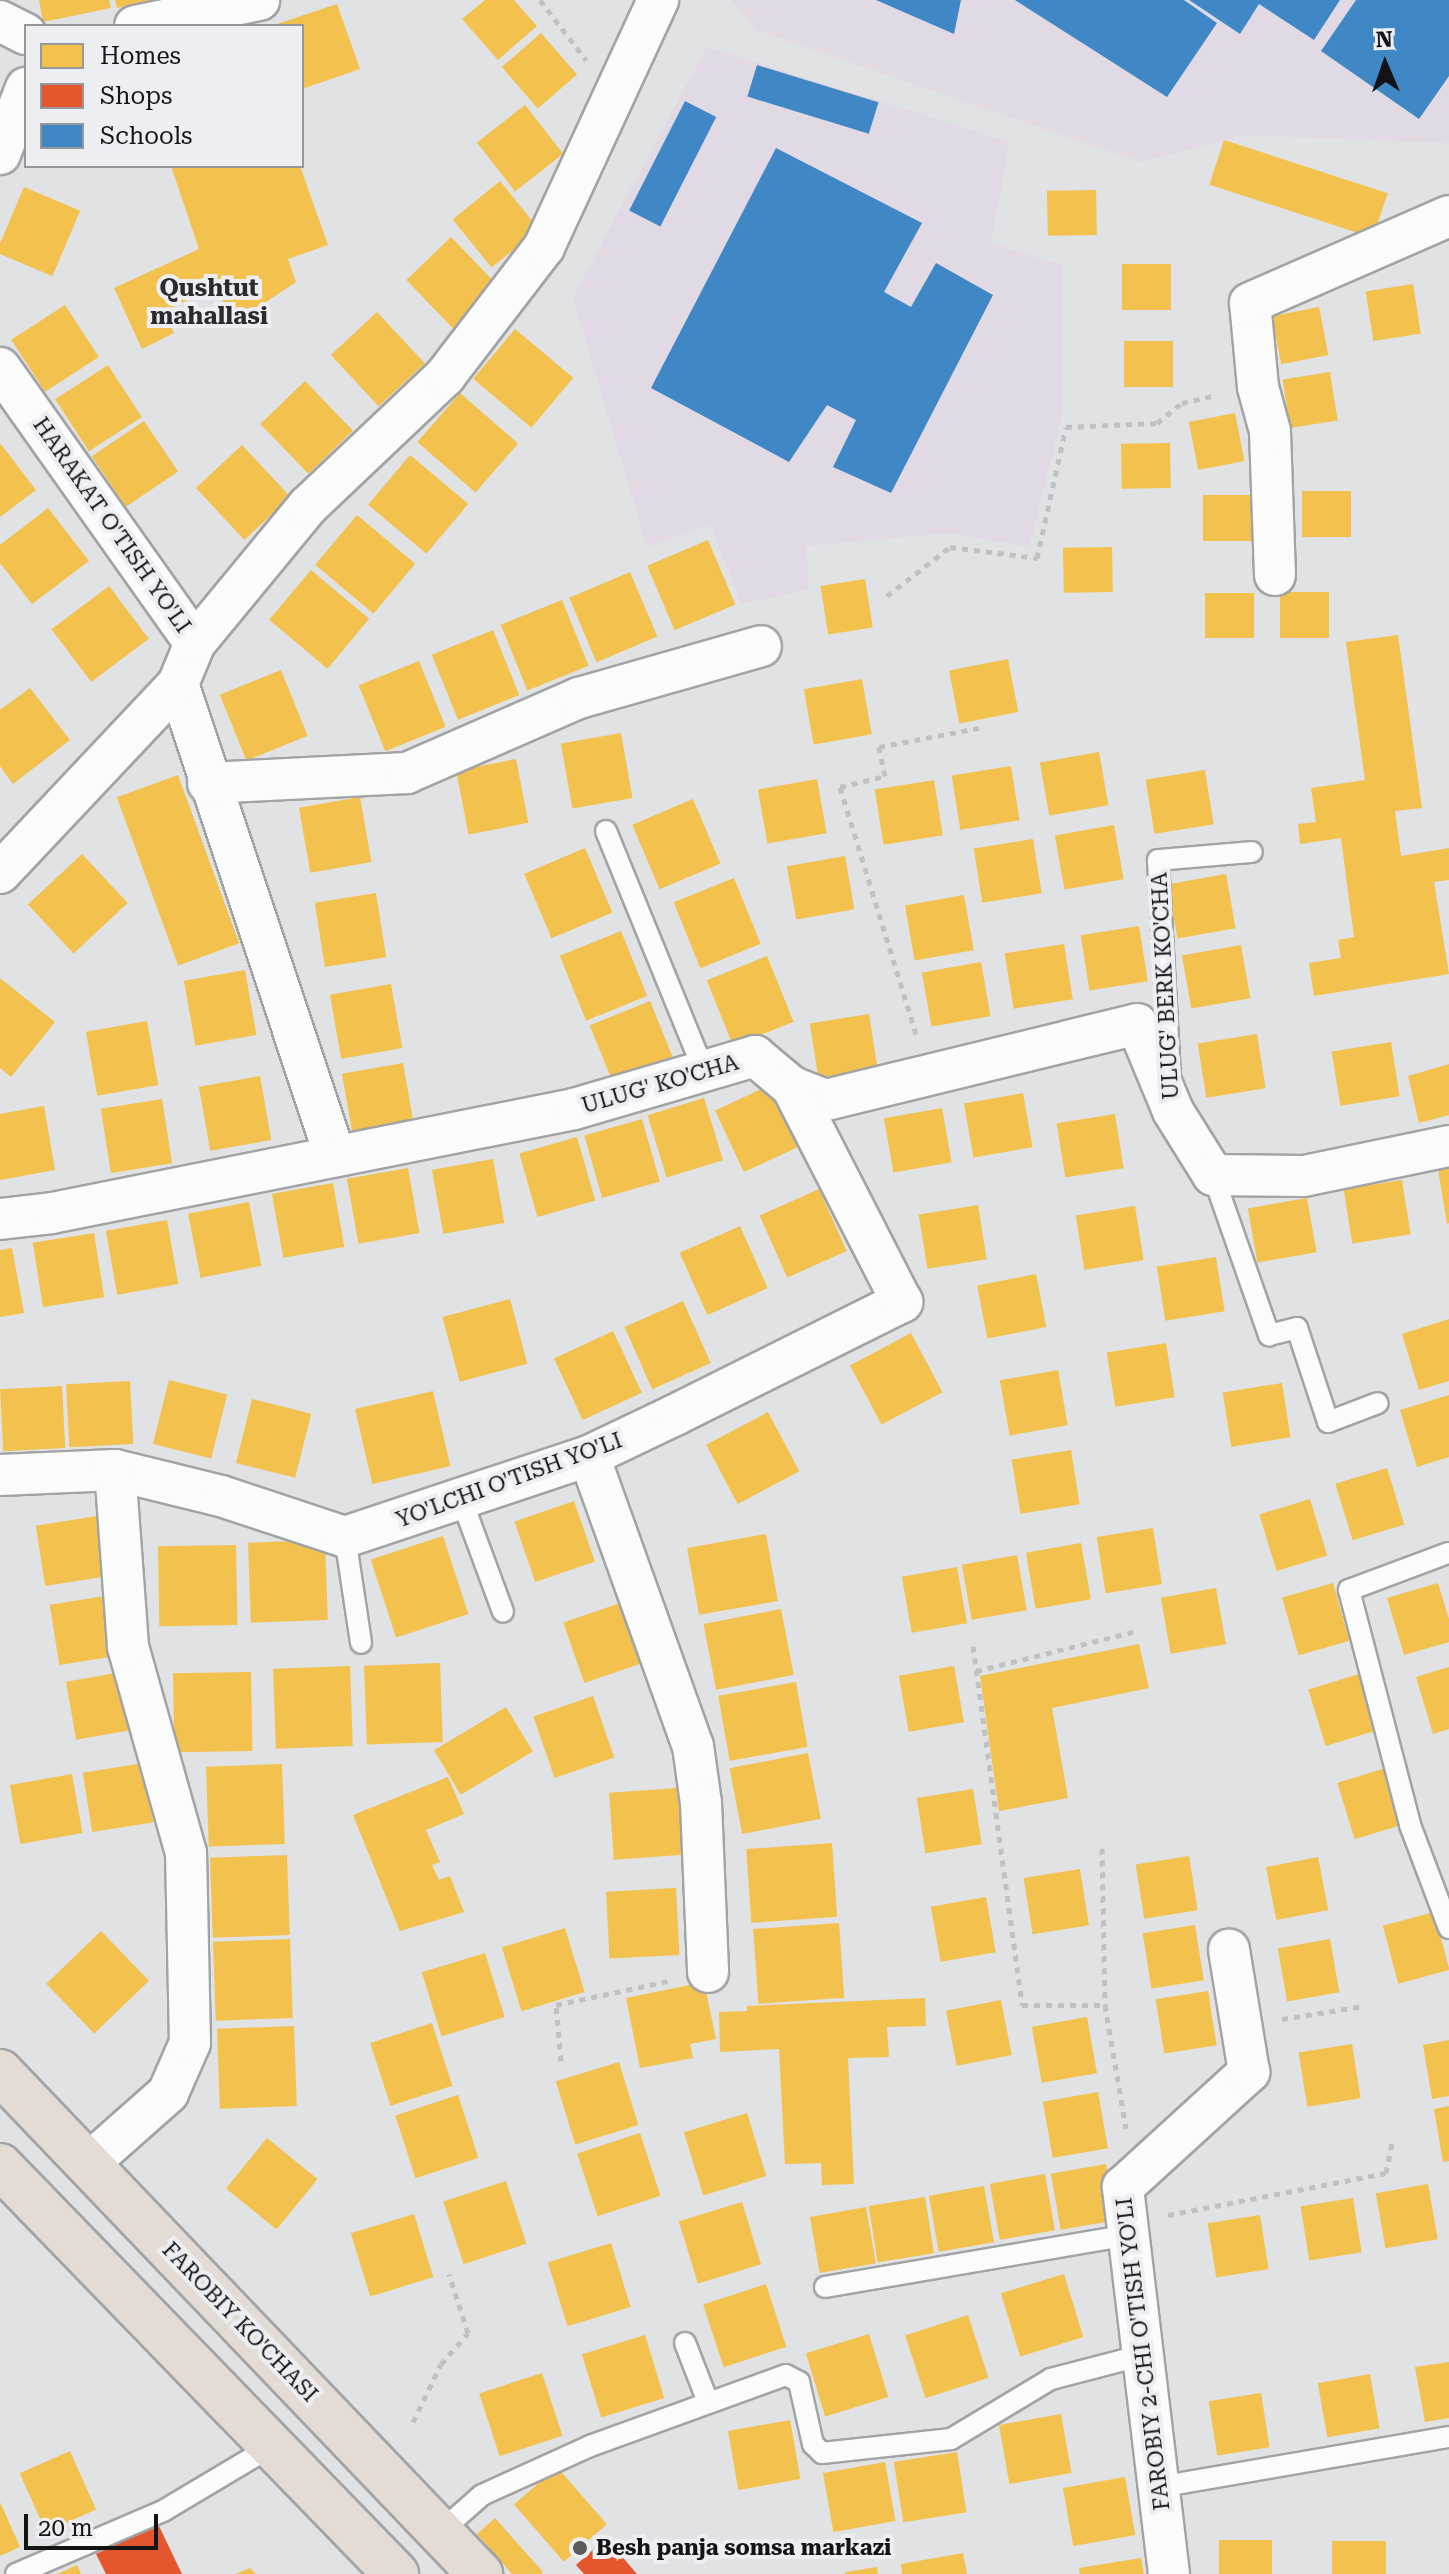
<!DOCTYPE html>
<style>
body{margin:0}
#map{position:relative;width:1449px;height:2574px;overflow:hidden;background:#e1e2e4;font-family:"Roboto Serif",serif}
div>[style]{position:absolute}
.education>*{inset:0;background:#e1d9e3}
.homes>*{inset:0;background:#f2c14e;transform-origin:0 0}
.shops>*{inset:0;background:#e4572e}
.schools>*{inset:0;background:#3f88c5;transform-origin:0 0}
.path>*{height:5px;margin-top:-2.5px;transform-origin:0;background:repeating-linear-gradient(90deg,#c0c1c2 0 6px,transparent 0 12px)}
.roads{filter:drop-shadow(2px 0 #a2a3a4) drop-shadow(-2px 0 #a2a3a4) drop-shadow(0 2px #a2a3a4) drop-shadow(0 -2px #a2a3a4)}
.service>*{height:20px;margin:-10px;padding:0 10px;transform-origin:10px;border-radius:10px;background:#fafbfb}
.minor>*{height:40px;margin:-20px;padding:0 20px;transform-origin:20px;border-radius:20px;background:#fafbfb}
.primary>*{height:44px;margin:-22px;padding:0 22px;transform-origin:22px;border-radius:22px;background:#e2dcd4}
.dots>*{width:22px;height:22px;translate:-50% -50%;box-sizing:border-box;border:4px solid #edeef2;border-radius:50%}
span{translate:-50% -50%;white-space:nowrap;text-align:center;line-height:1.15;-webkit-text-stroke:8px #edeef2;paint-order:stroke}
.street-label{font-size:22px;color:#141416}
.poi-label{font-size:22px;color:#141416;font-weight:700}
.left{translate:0 -50%;text-align:left}
.neighbourhood-label{font-size:24px;color:#2b2b2e;font-weight:700}
.legend{position:absolute;left:24px;top:24px;width:280px;height:144px;box-sizing:border-box;background:#edeef2;border:2px solid #96979a;margin:0;padding:10px 14px;list-style:none;font-size:24px;color:#141416}
.legend li{display:flex;align-items:center;gap:16px;height:40px}
.legend b{width:40px;border:2px solid #96979a}
.north{position:absolute;left:1345px;top:24px;width:80px;height:80px;-webkit-text-stroke:6px #edeef2;paint-order:stroke;rotate:358deg;font-size:22px;font-weight:700;line-height:32px;text-align:center;color:#141416}
.north::after{content:'';display:block;margin:auto;width:28px;height:36px;background:#141416;clip-path:polygon(50% 0,100% 100%,50% 72%,0 100%)}
.scale{position:absolute;left:24px;top:2514px;width:134px;height:36px;box-sizing:border-box;border:4px solid #141416;border-top:0;padding-left:10px;font-size:24px;line-height:28px;white-space:nowrap;color:#141416;-webkit-text-stroke:6px #edeef2;paint-order:stroke}
</style>
<div id="map">
<div class="education">
<i style="clip-path:polygon(731px 0,1449px 0,1449px 143px,1242px 135px,1141px 162px,756px 30px)"></i>
<i style="clip-path:polygon(707px 47px,1009px 142px,991px 243px,1063px 266px,1061px 420px,1029px 547px,948px 533px,806px 546px,809px 589px,742px 604px,710px 524px,647px 547px,573px 297px)"></i>
</div>
<div class="homes">
<i style="clip-path:polygon(39px 0,109px 0,111px 8px,43px 22px)"></i>
<i style="clip-path:polygon(115px 0,149px 0,149px 1px,117px 8px)"></i>
<i style="clip-path:polygon(485px 0,514px 0,537px 26px,498px 60px,462px 19px)"></i>
<i style="clip-path:polygon(337px 4px,360px 69px,302px 89px,302px 26px,274px 25px)"></i>
<i style="left:541px;top:33px;width:55px;height:52px;rotate:49deg"></i>
<i style="left:525px;top:105px;width:62px;height:61px;rotate:52deg"></i>
<i style="left:1224px;top:140px;width:172px;height:47px;rotate:18deg"></i>
<i style="clip-path:polygon(171px 166px,300px 166px,328px 245px,288px 259px,296px 282px,233px 324px,211px 274px,184px 286px,190px 299px,164px 311px,174px 333px,142px 349px,114px 288px,199px 249px)"></i>
<i style="left:500px;top:181px;width:62px;height:61px;rotate:51deg"></i>
<i style="left:24px;top:187px;width:61px;height:71px;rotate:23deg"></i>
<i style="left:1096px;top:190px;width:45px;height:49px;rotate:89deg"></i>
<i style="left:451px;top:237px;width:69px;height:62px;rotate:46deg"></i>
<i style="left:1171px;top:264px;width:46px;height:49px;rotate:90deg"></i>
<i style="left:1413px;top:284px;width:50px;height:48px;rotate:81deg"></i>
<i style="left:65px;top:305px;width:62px;height:64px;rotate:57deg"></i>
<i style="left:1319px;top:307px;width:49px;height:48px;rotate:79deg"></i>
<i style="left:377px;top:312px;width:70px;height:63px;rotate:47deg"></i>
<i style="left:515px;top:329px;width:76px;height:65px;rotate:40deg"></i>
<i style="left:1173px;top:341px;width:46px;height:49px;rotate:90deg"></i>
<i style="left:108px;top:365px;width:62px;height:63px;rotate:57deg"></i>
<i style="left:1330px;top:372px;width:49px;height:48px;rotate:81deg"></i>
<i style="left:305px;top:381px;width:69px;height:62px;rotate:46deg"></i>
<i style="left:460px;top:393px;width:77px;height:65px;rotate:41deg"></i>
<i style="left:1235px;top:413px;width:49px;height:47px;rotate:79deg"></i>
<i style="left:144px;top:421px;width:61px;height:63px;rotate:56deg"></i>
<i style="clip-path:polygon(0 443px,36px 490px,0 517px)"></i>
<i style="left:1170px;top:443px;width:45px;height:49px;rotate:89deg"></i>
<i style="left:242px;top:445px;width:71px;height:63px;rotate:47deg"></i>
<i style="left:410px;top:455px;width:76px;height:65px;rotate:40deg"></i>
<i style="left:1302px;top:491px;width:49px;height:46px"></i>
<i style="left:1203px;top:495px;width:49px;height:46px"></i>
<i style="clip-path:polygon(48px 508px,89px 561px,32px 604px,0 563px,0 545px)"></i>
<i style="left:357px;top:515px;width:76px;height:65px;rotate:40deg"></i>
<i style="left:708px;top:540px;width:70px;height:66px;rotate:67deg"></i>
<i style="left:1112px;top:547px;width:45px;height:49px;rotate:89deg"></i>
<i style="left:311px;top:570px;width:76px;height:65px;rotate:40deg"></i>
<i style="left:630px;top:572px;width:70px;height:66px;rotate:67deg"></i>
<i style="left:865px;top:579px;width:49px;height:45px;rotate:81deg"></i>
<i style="left:109px;top:586px;width:66px;height:72px;rotate:53deg"></i>
<i style="left:1280px;top:592px;width:49px;height:46px"></i>
<i style="left:1205px;top:593px;width:49px;height:45px"></i>
<i style="left:562px;top:600px;width:71px;height:66px;rotate:68deg"></i>
<i style="left:493px;top:630px;width:70px;height:66px;rotate:68deg"></i>
<i style="clip-path:polygon(1398px 635px,1422px 808px,1395px 811px,1401px 856px,1449px 848px,1449px 880px,1434px 882px,1449px 974px,1314px 996px,1309px 963px,1341px 958px,1338px 940px,1354px 937px,1341px 838px,1300px 844px,1298px 824px,1316px 822px,1311px 788px,1365px 780px,1346px 642px)"></i>
<i style="left:1008px;top:659px;width:54px;height:60px;rotate:79deg"></i>
<i style="left:419px;top:661px;width:71px;height:65px;rotate:68deg"></i>
<i style="left:281px;top:670px;width:71px;height:66px;rotate:68deg"></i>
<i style="left:862px;top:679px;width:56px;height:59px;rotate:80deg"></i>
<i style="clip-path:polygon(30px 688px,70px 740px,13px 784px,0 766px,0 710px)"></i>
<i style="left:621px;top:733px;width:66px;height:61px;rotate:80deg"></i>
<i style="left:1099px;top:752px;width:54px;height:60px;rotate:80deg"></i>
<i style="left:516px;top:759px;width:65px;height:61px;rotate:79deg"></i>
<i style="left:1011px;top:766px;width:55px;height:60px;rotate:81deg"></i>
<i style="left:1205px;top:770px;width:55px;height:60px;rotate:81deg"></i>
<i style="left:178px;top:775px;width:179px;height:65px;rotate:70deg"></i>
<i style="left:817px;top:779px;width:55px;height:60px;rotate:80deg"></i>
<i style="left:934px;top:780px;width:56px;height:60px;rotate:81deg"></i>
<i style="left:360px;top:797px;width:66px;height:62px;rotate:80deg"></i>
<i style="left:693px;top:799px;width:70px;height:66px;rotate:67deg"></i>
<i style="left:1114px;top:825px;width:55px;height:60px;rotate:80deg"></i>
<i style="left:1033px;top:839px;width:55px;height:60px;rotate:81deg"></i>
<i style="left:585px;top:848px;width:70px;height:66px;rotate:67deg"></i>
<i style="left:82px;top:854px;width:67px;height:74px;rotate:47deg"></i>
<i style="left:845px;top:856px;width:54px;height:59px;rotate:80deg"></i>
<i style="left:1226px;top:874px;width:55px;height:59px;rotate:80deg"></i>
<i style="left:734px;top:878px;width:71px;height:65px;rotate:68deg"></i>
<i style="left:376px;top:893px;width:65px;height:62px;rotate:81deg"></i>
<i style="left:964px;top:895px;width:56px;height:60px;rotate:80deg"></i>
<i style="left:1139px;top:926px;width:56px;height:59px;rotate:81deg"></i>
<i style="left:621px;top:931px;width:70px;height:66px;rotate:68deg"></i>
<i style="left:1064px;top:944px;width:56px;height:60px;rotate:81deg"></i>
<i style="left:1241px;top:945px;width:54px;height:60px;rotate:80deg"></i>
<i style="left:767px;top:956px;width:71px;height:65px;rotate:68deg"></i>
<i style="left:981px;top:962px;width:55px;height:60px;rotate:80deg"></i>
<i style="left:245px;top:970px;width:66px;height:62px;rotate:80deg"></i>
<i style="clip-path:polygon(0 978px,55px 1022px,11px 1077px,0 1068px)"></i>
<i style="left:391px;top:984px;width:65px;height:62px;rotate:80deg"></i>
<i style="left:650px;top:1001px;width:71px;height:65px;rotate:68deg"></i>
<i style="left:869px;top:1014px;width:55px;height:60px;rotate:81deg"></i>
<i style="left:147px;top:1021px;width:65px;height:62px;rotate:80deg"></i>
<i style="left:1257px;top:1034px;width:55px;height:60px;rotate:81deg"></i>
<i style="left:1391px;top:1042px;width:55px;height:60px;rotate:81deg"></i>
<i style="left:403px;top:1063px;width:65px;height:62px;rotate:80deg"></i>
<i style="clip-path:polygon(1449px 1064px,1449px 1115px,1419px 1123px,1408px 1076px)"></i>
<i style="left:260px;top:1076px;width:65px;height:62px;rotate:80deg"></i>
<i style="left:774px;top:1083px;width:68px;height:65px;rotate:65deg"></i>
<i style="left:1023px;top:1093px;width:55px;height:60px;rotate:80deg"></i>
<i style="left:704px;top:1098px;width:65px;height:59px;rotate:73deg"></i>
<i style="left:162px;top:1099px;width:65px;height:62px;rotate:81deg"></i>
<i style="clip-path:polygon(44px 1106px,55px 1170px,0 1180px,0 1114px)"></i>
<i style="left:942px;top:1108px;width:55px;height:59px;rotate:80deg"></i>
<i style="left:1115px;top:1114px;width:55px;height:59px;rotate:81deg"></i>
<i style="left:642px;top:1119px;width:65px;height:60px;rotate:74deg"></i>
<i style="left:577px;top:1137px;width:66px;height:60px;rotate:74deg"></i>
<i style="left:493px;top:1159px;width:65px;height:62px;rotate:80deg"></i>
<i style="clip-path:polygon(1449px 1167px,1449px 1223px,1447px 1224px,1438px 1169px)"></i>
<i style="left:408px;top:1168px;width:66px;height:62px;rotate:80deg"></i>
<i style="left:1402px;top:1180px;width:55px;height:59px;rotate:81deg"></i>
<i style="left:333px;top:1183px;width:65px;height:62px;rotate:80deg"></i>
<i style="left:819px;top:1189px;width:68px;height:65px;rotate:66deg"></i>
<i style="left:1307px;top:1198px;width:55px;height:60px;rotate:80deg"></i>
<i style="left:249px;top:1202px;width:65px;height:62px;rotate:79deg"></i>
<i style="left:978px;top:1205px;width:55px;height:60px;rotate:81deg"></i>
<i style="left:1135px;top:1206px;width:55px;height:60px;rotate:81deg"></i>
<i style="left:167px;top:1220px;width:65px;height:62px;rotate:80deg"></i>
<i style="left:740px;top:1226px;width:68px;height:66px;rotate:66deg"></i>
<i style="left:94px;top:1233px;width:65px;height:62px;rotate:81deg"></i>
<i style="clip-path:polygon(12px 1248px,24px 1313px,0 1317px,0 1250px)"></i>
<i style="left:1216px;top:1257px;width:55px;height:60px;rotate:81deg"></i>
<i style="left:1036px;top:1274px;width:54px;height:60px;rotate:79deg"></i>
<i style="left:510px;top:1299px;width:67px;height:70px;rotate:75deg"></i>
<i style="left:683px;top:1301px;width:68px;height:64px;rotate:66deg"></i>
<i style="clip-path:polygon(1449px 1319px,1449px 1381px,1419px 1390px,1402px 1334px)"></i>
<i style="left:613px;top:1331px;width:68px;height:65px;rotate:65deg"></i>
<i style="left:911px;top:1333px;width:67px;height:69px;rotate:62deg"></i>
<i style="left:1166px;top:1343px;width:55px;height:60px;rotate:81deg"></i>
<i style="left:1058px;top:1370px;width:56px;height:59px;rotate:80deg"></i>
<i style="left:169px;top:1380px;width:60px;height:66px;rotate:14deg"></i>
<i style="left:130px;top:1381px;width:63px;height:64px;rotate:87deg"></i>
<i style="left:1282px;top:1383px;width:55px;height:60px;rotate:81deg"></i>
<i style="left:62px;top:1386px;width:62px;height:62px;rotate:87deg"></i>
<i style="left:433px;top:1391px;width:77px;height:80px;rotate:77deg"></i>
<i style="clip-path:polygon(1449px 1395px,1449px 1457px,1417px 1467px,1400px 1410px)"></i>
<i style="left:252px;top:1399px;width:61px;height:66px;rotate:14deg"></i>
<i style="left:768px;top:1412px;width:67px;height:70px;rotate:62deg"></i>
<i style="left:1071px;top:1450px;width:55px;height:60px;rotate:81deg"></i>
<i style="left:1387px;top:1468px;width:59px;height:54px;rotate:73deg"></i>
<i style="left:1310px;top:1499px;width:59px;height:53px;rotate:73deg"></i>
<i style="left:574px;top:1501px;width:64px;height:63px;rotate:71deg"></i>
<i style="left:97px;top:1516px;width:61px;height:62px;rotate:81deg"></i>
<i style="left:1153px;top:1528px;width:57px;height:57px;rotate:81deg"></i>
<i style="left:766px;top:1534px;width:68px;height:80px;rotate:80deg"></i>
<i style="left:443px;top:1536px;width:82px;height:76px;rotate:72deg"></i>
<i style="left:325px;top:1540px;width:80px;height:77px;rotate:88deg"></i>
<i style="left:1081px;top:1543px;width:57px;height:56px;rotate:80deg"></i>
<i style="left:236px;top:1545px;width:80px;height:78px;rotate:89deg"></i>
<i style="left:1017px;top:1555px;width:56px;height:56px;rotate:80deg"></i>
<i style="left:957px;top:1567px;width:57px;height:56px;rotate:80deg"></i>
<i style="left:1333px;top:1583px;width:60px;height:53px;rotate:74deg"></i>
<i style="clip-path:polygon(1438px 1583px,1449px 1619px,1449px 1642px,1404px 1655px,1387px 1598px)"></i>
<i style="left:1216px;top:1588px;width:57px;height:56px;rotate:80deg"></i>
<i style="left:111px;top:1595px;width:61px;height:62px;rotate:81deg"></i>
<i style="left:623px;top:1602px;width:64px;height:63px;rotate:71deg"></i>
<i style="left:781px;top:1609px;width:67px;height:79px;rotate:79deg"></i>
<i style="clip-path:polygon(1139px 1644px,1149px 1688px,1052px 1708px,1068px 1798px,999px 1811px,980px 1676px)"></i>
<i style="left:440px;top:1663px;width:79px;height:76px;rotate:88deg"></i>
<i style="left:350px;top:1666px;width:80px;height:77px;rotate:88deg"></i>
<i style="left:954px;top:1666px;width:57px;height:56px;rotate:80deg"></i>
<i style="clip-path:polygon(1449px 1667px,1449px 1729px,1433px 1734px,1416px 1677px)"></i>
<i style="left:127px;top:1671px;width:59px;height:62px;rotate:80deg"></i>
<i style="left:251px;top:1672px;width:79px;height:78px;rotate:89deg"></i>
<i style="left:1359px;top:1674px;width:59px;height:53px;rotate:73deg"></i>
<i style="left:796px;top:1682px;width:66px;height:79px;rotate:80deg"></i>
<i style="left:593px;top:1696px;width:65px;height:63px;rotate:71deg"></i>
<i style="left:506px;top:1707px;width:52px;height:84px;rotate:59deg"></i>
<i style="left:808px;top:1753px;width:67px;height:80px;rotate:79deg"></i>
<i style="left:144px;top:1763px;width:60px;height:62px;rotate:81deg"></i>
<i style="left:282px;top:1764px;width:80px;height:76px;rotate:88deg"></i>
<i style="left:1389px;top:1767px;width:59px;height:54px;rotate:73deg"></i>
<i style="left:72px;top:1774px;width:60px;height:63px;rotate:80deg"></i>
<i style="clip-path:polygon(448px 1777px,464px 1814px,426px 1830px,440px 1862px,432px 1865px,439px 1880px,450px 1876px,464px 1912px,400px 1931px,353px 1815px)"></i>
<i style="left:678px;top:1788px;width:67px;height:69px;rotate:86deg"></i>
<i style="left:973px;top:1789px;width:56px;height:57px;rotate:81deg"></i>
<i style="left:832px;top:1843px;width:74px;height:86px;rotate:86deg"></i>
<i style="left:287px;top:1855px;width:80px;height:77px;rotate:88deg"></i>
<i style="left:1189px;top:1856px;width:55px;height:54px;rotate:81deg"></i>
<i style="left:1318px;top:1857px;width:54px;height:53px;rotate:79deg"></i>
<i style="left:1080px;top:1869px;width:57px;height:57px;rotate:81deg"></i>
<i style="left:676px;top:1888px;width:67px;height:70px;rotate:87deg"></i>
<i style="left:986px;top:1897px;width:56px;height:56px;rotate:80deg"></i>
<i style="left:1434px;top:1912px;width:60px;height:53px;rotate:75deg"></i>
<i style="left:839px;top:1923px;width:75px;height:86px;rotate:86deg"></i>
<i style="left:1195px;top:1925px;width:56px;height:53px;rotate:81deg"></i>
<i style="left:565px;top:1928px;width:67px;height:66px;rotate:73deg"></i>
<i style="left:101px;top:1931px;width:69px;height:76px;rotate:46deg"></i>
<i style="left:290px;top:1939px;width:79px;height:77px;rotate:88deg"></i>
<i style="left:1330px;top:1939px;width:54px;height:53px;rotate:80deg"></i>
<i style="left:485px;top:1953px;width:67px;height:66px;rotate:73deg"></i>
<i style="clip-path:polygon(704px 1982px,716px 2039px,690px 2044px,693px 2058px,640px 2068px,626px 1998px)"></i>
<i style="left:1208px;top:1991px;width:55px;height:53px;rotate:81deg"></i>
<i style="clip-path:polygon(925px 1998px,926px 2026px,887px 2027px,889px 2057px,848px 2058px,854px 2184px,822px 2185px,821px 2163px,785px 2164px,779px 2049px,720px 2052px,719px 2012px,747px 2011px,747px 2006px)"></i>
<i style="left:1001px;top:2000px;width:56px;height:56px;rotate:79deg"></i>
<i style="left:1087px;top:2017px;width:57px;height:56px;rotate:80deg"></i>
<i style="left:432px;top:2023px;width:66px;height:65px;rotate:72deg"></i>
<i style="left:294px;top:2026px;width:80px;height:77px;rotate:88deg"></i>
<i style="clip-path:polygon(1449px 2040px,1449px 2096px,1432px 2099px,1423px 2045px)"></i>
<i style="left:1352px;top:2044px;width:55px;height:54px;rotate:81deg"></i>
<i style="left:619px;top:2062px;width:66px;height:66px;rotate:73deg"></i>
<i style="left:1098px;top:2092px;width:57px;height:56px;rotate:80deg"></i>
<i style="left:458px;top:2095px;width:66px;height:66px;rotate:72deg"></i>
<i style="clip-path:polygon(1449px 2106px,1449px 2161px,1443px 2162px,1434px 2109px)"></i>
<i style="left:747px;top:2113px;width:66px;height:66px;rotate:73deg"></i>
<i style="left:640px;top:2133px;width:66px;height:66px;rotate:72deg"></i>
<i style="left:267px;top:2138px;width:65px;height:65px;rotate:39deg"></i>
<i style="left:1106px;top:2164px;width:57px;height:56px;rotate:80deg"></i>
<i style="left:1045px;top:2174px;width:57px;height:56px;rotate:80deg"></i>
<i style="left:506px;top:2181px;width:66px;height:66px;rotate:72deg"></i>
<i style="left:1428px;top:2184px;width:56px;height:53px;rotate:80deg"></i>
<i style="left:984px;top:2186px;width:57px;height:56px;rotate:80deg"></i>
<i style="left:925px;top:2197px;width:57px;height:57px;rotate:81deg"></i>
<i style="left:1353px;top:2198px;width:55px;height:53px;rotate:81deg"></i>
<i style="left:742px;top:2202px;width:65px;height:66px;rotate:73deg"></i>
<i style="left:866px;top:2207px;width:57px;height:57px;rotate:80deg"></i>
<i style="left:414px;top:2214px;width:66px;height:66px;rotate:73deg"></i>
<i style="left:1260px;top:2215px;width:55px;height:53px;rotate:81deg"></i>
<i style="left:611px;top:2243px;width:67px;height:66px;rotate:73deg"></i>
<i style="left:1064px;top:2274px;width:66px;height:66px;rotate:73deg"></i>
<i style="left:766px;top:2284px;width:66px;height:66px;rotate:72deg"></i>
<i style="left:968px;top:2315px;width:66px;height:66px;rotate:72deg"></i>
<i style="left:869px;top:2334px;width:66px;height:66px;rotate:73deg"></i>
<i style="left:645px;top:2335px;width:66px;height:66px;rotate:73deg"></i>
<i style="clip-path:polygon(1449px 2362px,1449px 2418px,1425px 2422px,1415px 2367px)"></i>
<i style="left:542px;top:2373px;width:66px;height:66px;rotate:72deg"></i>
<i style="left:1370px;top:2374px;width:55px;height:53px;rotate:80deg"></i>
<i style="left:1261px;top:2393px;width:55px;height:53px;rotate:81deg"></i>
<i style="left:1061px;top:2414px;width:60px;height:63px;rotate:80deg"></i>
<i style="left:790px;top:2420px;width:60px;height:63px;rotate:80deg"></i>
<i style="left:70px;top:2451px;width:64px;height:55px;rotate:66deg"></i>
<i style="left:957px;top:2452px;width:61px;height:64px;rotate:81deg"></i>
<i style="left:885px;top:2462px;width:60px;height:63px;rotate:80deg"></i>
<i style="left:557px;top:2467px;width:76px;height:57px;rotate:49deg"></i>
<i style="left:1125px;top:2477px;width:59px;height:63px;rotate:80deg"></i>
<i style="clip-path:polygon(0 2502px,20px 2547px,0 2556px)"></i>
<i style="clip-path:polygon(495px 2518px,543px 2572px,541px 2574px,512px 2574px,477px 2534px)"></i>
<i style="left:1219px;top:2540px;width:53px;height:34px"></i>
<i style="left:1332px;top:2541px;width:54px;height:33px"></i>
<i style="clip-path:polygon(963px 2553px,967px 2574px,902px 2574px,901px 2564px)"></i>
<i style="clip-path:polygon(1141px 2558px,1144px 2574px,1080px 2574px,1079px 2568px)"></i>
<i style="clip-path:polygon(77px 2565px,81px 2574px,57px 2574px)"></i>
<i style="clip-path:polygon(877px 2567px,878px 2574px,845px 2574px,845px 2572px)"></i>
<i style="clip-path:polygon(250px 2568px,256px 2574px,235px 2574px)"></i>
</div>
<div class="shops">
<i style="clip-path:polygon(158px 2524px,182px 2574px,106px 2574px,96px 2554px)"></i>
<i style="clip-path:polygon(606px 2538px,637px 2574px,584px 2574px,576px 2565px)"></i>
</div>
<div class="schools">
<i style="clip-path:polygon(876px 0,961px 0,954px 34px)"></i>
<i style="clip-path:polygon(1015px 0,1184px 0,1217px 23px,1167px 97px)"></i>
<i style="clip-path:polygon(1189px 0,1340px 0,1314px 40px,1259px 4px,1240px 34px)"></i>
<i style="clip-path:polygon(1356px 0,1449px 0,1449px 76px,1419px 119px,1321px 51px)"></i>
<i style="left:757px;top:65px;width:127px;height:33px;rotate:17deg"></i>
<i style="left:685px;top:101px;width:35px;height:123px;rotate:27deg"></i>
<i style="clip-path:polygon(776px 148px,922px 223px,884px 292px,911px 307px,936px 263px,993px 295px,891px 493px,833px 467px,856px 420px,827px 405px,789px 462px,651px 388px)"></i>
</div>
<div class="path">
<i style="left:540px;top:0;width:76px;rotate:52.5deg"></i>
<i style="left:887px;top:596px;width:80px;rotate:-37.9deg"></i>
<i style="left:950px;top:547px;width:88px;rotate:7.2deg"></i>
<i style="left:1037px;top:558px;width:134px;rotate:-77.5deg"></i>
<i style="left:1066px;top:427px;width:91px;rotate:-2.5deg"></i>
<i style="left:1157px;top:423px;width:32px;rotate:-39deg"></i>
<i style="left:1182px;top:403px;width:36px;rotate:-13deg"></i>
<i style="left:916px;top:1034px;width:258px;rotate:-107.1deg"></i>
<i style="left:840px;top:787px;width:46px;rotate:-13.7deg"></i>
<i style="left:885px;top:776px;width:30px;rotate:-102deg"></i>
<i style="left:879px;top:747px;width:102px;rotate:-10.8deg"></i>
<i style="left:973px;top:1646px;width:362px;rotate:82.2deg"></i>
<i style="left:1022px;top:2005px;width:83px"></i>
<i style="left:976px;top:1671px;width:166px;rotate:-14deg"></i>
<i style="left:1102px;top:1848px;width:157px;rotate:88.9deg"></i>
<i style="left:1105px;top:2005px;width:125px;rotate:80.3deg"></i>
<i style="left:1282px;top:2019px;width:83px;rotate:-9deg"></i>
<i style="left:561px;top:2061px;width:56px;rotate:-95.1deg"></i>
<i style="left:556px;top:2005px;width:115px;rotate:-12.1deg"></i>
<i style="left:1168px;top:2215px;width:222px;rotate:-10.9deg"></i>
<i style="left:1386px;top:2173px;width:31px;rotate:-79deg"></i>
<i style="left:413px;top:2422px;width:64px;rotate:-64.2deg"></i>
<i style="left:441px;top:2364px;width:41px;rotate:-48.9deg"></i>
<i style="left:468px;top:2333px;width:62px;rotate:-107.9deg"></i>
</div>
<div class="roads">
<div class="service">
<i style="left:606px;top:831px;width:259px;rotate:67.8deg"></i>
<i style="left:1170px;top:1075px;width:215px;rotate:-93.2deg"></i>
<i style="left:1158px;top:860px;width:94px;rotate:-4.9deg"></i>
<i style="left:1213px;top:1175px;width:170px;rotate:70.7deg"></i>
<i style="left:1269px;top:1335px;width:29px;rotate:-14deg"></i>
<i style="left:1297px;top:1328px;width:99px;rotate:71.7deg"></i>
<i style="left:1328px;top:1422px;width:53px;rotate:-20.8deg"></i>
<i style="left:462px;top:1501px;width:118px;rotate:69.7deg"></i>
<i style="left:345px;top:1537px;width:107px;rotate:81.4deg"></i>
<i style="left:1448px;top:1553px;width:106px;rotate:159.5deg"></i>
<i style="left:1349px;top:1590px;width:243px;rotate:75.4deg"></i>
<i style="left:1410px;top:1825px;width:110px;rotate:69.3deg"></i>
<i style="left:825px;top:2287px;width:308px;rotate:-9.7deg"></i>
<i style="left:685px;top:2343px;width:63px;rotate:68.7deg"></i>
<i style="left:1159px;top:2487px;width:294px;rotate:-9.8deg"></i>
<i style="left:440px;top:2532px;width:56px;rotate:-41.4deg"></i>
<i style="left:482px;top:2495px;width:119px;rotate:-24.4deg"></i>
<i style="left:590px;top:2446px;width:208px;rotate:-19.9deg"></i>
<i style="left:786px;top:2375px;width:15px;rotate:28deg"></i>
<i style="left:799px;top:2382px;width:64px;rotate:77.3deg"></i>
<i style="left:813px;top:2444px;width:13px;rotate:45deg"></i>
<i style="left:822px;top:2453px;width:130px;rotate:-6.2deg"></i>
<i style="left:951px;top:2439px;width:117px;rotate:-31deg"></i>
<i style="left:1051px;top:2379px;width:95px;rotate:-14.6deg"></i>
<i style="left:16px;top:2574px;width:160px;rotate:-23.2deg"></i>
<i style="left:163px;top:2511px;width:127px;rotate:-30.8deg"></i>
</div>
<div class="minor">
<i style="left:0;top:21px;width:29px;rotate:27deg"></i>
<i style="left:135px;top:26px;width:127px;rotate:-11.8deg"></i>
<i style="left:0;top:154px;width:71px;rotate:-68.5deg"></i>
<i style="left:0;top:368px;width:337px;rotate:54.7deg"></i>
<i style="left:1275px;top:575px;width:144px;rotate:-92deg"></i>
<i style="left:1270px;top:431px;width:46px;rotate:-105.3deg"></i>
<i style="left:1258px;top:387px;width:84px;rotate:-95.4deg"></i>
<i style="left:1250px;top:303px;width:217px;rotate:-23.6deg"></i>
<i style="left:178px;top:684px;width:497px;rotate:71.6deg"></i>
<i style="left:208px;top:783px;width:199px;rotate:-2.9deg"></i>
<i style="left:407px;top:773px;width:188px;rotate:-23.6deg"></i>
<i style="left:579px;top:698px;width:189px;rotate:-15.9deg"></i>
<i style="left:0;top:873px;width:260px;rotate:-46.7deg"></i>
<i style="left:178px;top:684px;width:44px;rotate:-67.5deg"></i>
<i style="left:195px;top:643px;width:178px;rotate:-50.5deg"></i>
<i style="left:308px;top:506px;width:189px;rotate:-43.5deg"></i>
<i style="left:445px;top:376px;width:163px;rotate:-52.5deg"></i>
<i style="left:544px;top:247px;width:272px;rotate:-65.2deg"></i>
<i style="left:0;top:1219px;width:52px;rotate:-6.6deg"></i>
<i style="left:52px;top:1213px;width:532px;rotate:-11.27deg"></i>
<i style="left:574px;top:1109px;width:189px;rotate:-16.3deg"></i>
<i style="left:755px;top:1056px;width:48px;rotate:40deg"></i>
<i style="left:792px;top:1087px;width:36px;rotate:21deg"></i>
<i style="left:826px;top:1100px;width:320px;rotate:-13.7deg"></i>
<i style="left:1137px;top:1024px;width:94px;rotate:67.5deg"></i>
<i style="left:1173px;top:1111px;width:75px;rotate:58deg"></i>
<i style="left:1213px;top:1175px;width:91px;rotate:0.6deg"></i>
<i style="left:1304px;top:1176px;width:148px;rotate:-11.7deg"></i>
<i style="left:589px;top:1456px;width:308px;rotate:70.3deg"></i>
<i style="left:693px;top:1746px;width:58px;rotate:82deg"></i>
<i style="left:701px;top:1803px;width:169px;rotate:87.6deg"></i>
<i style="left:0;top:1475px;width:115px;rotate:-2.5deg"></i>
<i style="left:115px;top:1470px;width:109px;rotate:13.8deg"></i>
<i style="left:221px;top:1496px;width:131px;rotate:18.3deg"></i>
<i style="left:345px;top:1537px;width:257px;rotate:-18.4deg"></i>
<i style="left:589px;top:1456px;width:95px;rotate:-25.5deg"></i>
<i style="left:675px;top:1415px;width:254px;rotate:-26.5deg"></i>
<i style="left:902px;top:1302px;width:242px;rotate:-117.1deg"></i>
<i style="left:89px;top:2163px;width:106px;rotate:-41.5deg"></i>
<i style="left:168px;top:2093px;width:55px;rotate:-66.3deg"></i>
<i style="left:190px;top:2043px;width:190px;rotate:-91.2deg"></i>
<i style="left:186px;top:1853px;width:215px;rotate:-105.7deg"></i>
<i style="left:128px;top:1646px;width:176px;rotate:-94.2deg"></i>
<i style="left:1169px;top:2574px;width:390px;rotate:-96.8deg"></i>
<i style="left:1123px;top:2187px;width:171px;rotate:-42.4deg"></i>
<i style="left:1249px;top:2072px;width:124px;rotate:-99.3deg"></i>
</div>
<div class="primary">
<i style="left:0;top:2072px;width:695px;rotate:46.28deg"></i>
<i style="left:0;top:2166px;width:569px;rotate:45.86deg"></i>
</div>
</div>
<div class="dots">
<i style="left:580px;top:2548px;background:#5c5c5e"></i>
</div>
<div class="street-label">
<span style="left:112px;top:525px;rotate:55deg">HARAKAT O'TISH YO'LI</span>
<span style="left:1165px;top:986px;rotate:-93deg">ULUG' BERK KO'CHA</span>
<span style="left:660px;top:1084px;rotate:-16deg">ULUG' KO'CHA</span>
<span style="left:509px;top:1480px;rotate:-20deg">YO'LCHI O'TISH YO'LI</span>
<span style="left:240px;top:2322px;rotate:46deg">FAROBIY KO'CHASI</span>
<span style="left:1143px;top:2354px;rotate:-97deg">FAROBIY 2-CHI O'TISH YO'LI</span>
</div>
<div class="poi-label">
<span class="left" style="left:596px;top:2548px">Besh panja somsa markazi</span>
</div>
<div class="neighbourhood-label">
<span style="left:209px;top:303px">Qushtut<br>mahallasi</span>
</div>
<ul class="legend">
<li><b style="height:22px;background:#f2c14e"></b>Homes</li>
<li><b style="height:22px;background:#e4572e"></b>Shops</li>
<li><b style="height:22px;background:#3f88c5"></b>Schools</li>
</ul>
<div class="north">N</div>
<div class="scale">20 m</div>
</div>
